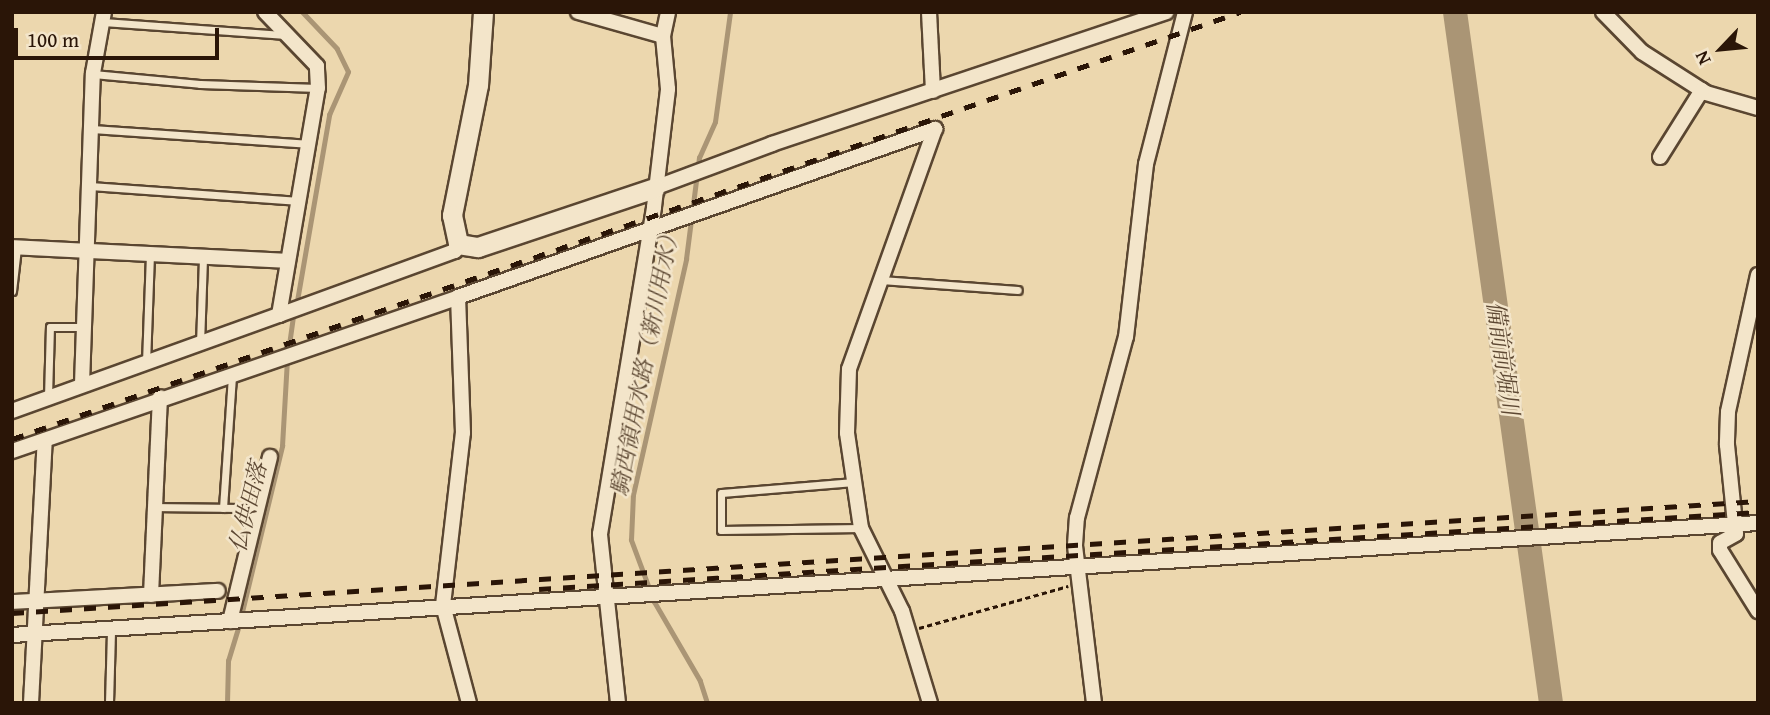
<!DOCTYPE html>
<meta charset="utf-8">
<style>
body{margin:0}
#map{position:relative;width:1770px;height:715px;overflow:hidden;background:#ecd7ae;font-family:"Gentium Book Plus","Noto Serif JP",serif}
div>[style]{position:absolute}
.stream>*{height:4.5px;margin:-2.25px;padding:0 2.25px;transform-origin:2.25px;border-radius:2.25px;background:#aa9575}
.river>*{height:24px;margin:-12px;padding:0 12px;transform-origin:12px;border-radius:12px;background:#aa9575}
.path>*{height:2.5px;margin-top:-1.25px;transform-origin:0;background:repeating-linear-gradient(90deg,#2a1507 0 5px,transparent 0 8.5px)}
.roads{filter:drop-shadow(2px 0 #5a4631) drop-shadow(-2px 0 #5a4631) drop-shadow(0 2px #5a4631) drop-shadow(0 -2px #5a4631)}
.lane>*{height:7px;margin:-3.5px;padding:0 3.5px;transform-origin:3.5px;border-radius:3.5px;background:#f3e5ca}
.street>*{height:14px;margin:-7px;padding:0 7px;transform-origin:7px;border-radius:7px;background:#f3e5ca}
.secondary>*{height:19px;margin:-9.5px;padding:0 9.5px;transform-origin:9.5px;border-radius:9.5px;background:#f3e5ca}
.rail>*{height:4.5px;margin-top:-2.25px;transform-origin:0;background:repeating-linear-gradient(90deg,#2a1507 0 12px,transparent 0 24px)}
span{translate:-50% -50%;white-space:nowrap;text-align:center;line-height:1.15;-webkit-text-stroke:5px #f3e5ca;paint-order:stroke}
.water-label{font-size:23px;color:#5d4833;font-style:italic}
.frame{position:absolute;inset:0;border:14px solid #2a1507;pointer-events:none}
.north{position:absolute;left:1686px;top:14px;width:70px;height:70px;-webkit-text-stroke:5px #f3e5ca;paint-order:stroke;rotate:244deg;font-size:19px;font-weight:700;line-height:28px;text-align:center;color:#2a1507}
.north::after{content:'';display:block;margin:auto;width:24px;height:32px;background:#2a1507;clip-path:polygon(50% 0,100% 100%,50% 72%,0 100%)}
.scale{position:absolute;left:14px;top:28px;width:205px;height:32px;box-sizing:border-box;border:4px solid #2a1507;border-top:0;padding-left:9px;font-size:21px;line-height:24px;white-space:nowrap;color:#2a1507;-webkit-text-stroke:5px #f3e5ca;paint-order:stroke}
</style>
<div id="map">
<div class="stream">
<i style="left:297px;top:301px;width:189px;rotate:-80.2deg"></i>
<i style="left:329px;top:115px;width:47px;rotate:-66.2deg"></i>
<i style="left:348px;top:72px;width:25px;rotate:-116deg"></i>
<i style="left:337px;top:49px;width:51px;rotate:-133.4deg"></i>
<i style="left:288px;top:352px;width:34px;rotate:-82deg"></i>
<i style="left:241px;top:616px;width:175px;rotate:-76.4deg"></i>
<i style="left:282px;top:446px;width:86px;rotate:-86.7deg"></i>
<i style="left:227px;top:703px;width:42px;rotate:-88.6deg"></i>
<i style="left:228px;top:661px;width:38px;rotate:-73deg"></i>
<i style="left:707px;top:703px;width:23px;rotate:-108deg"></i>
<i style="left:700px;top:681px;width:91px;rotate:-120.2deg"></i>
<i style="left:654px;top:602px;width:66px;rotate:-110.4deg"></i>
<i style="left:631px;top:540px;width:45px;rotate:-87.5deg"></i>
<i style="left:633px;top:495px;width:242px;rotate:-77.3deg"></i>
<i style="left:686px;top:259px;width:102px;rotate:-82.7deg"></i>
<i style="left:699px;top:158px;width:39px;rotate:-66deg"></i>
<i style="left:715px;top:122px;width:111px;rotate:-82.2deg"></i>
</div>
<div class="river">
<i style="left:1455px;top:12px;width:698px;rotate:82.09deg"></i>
</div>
<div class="path">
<i style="left:919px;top:628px;width:155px;rotate:-15.7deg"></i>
</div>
<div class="roads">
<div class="lane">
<i style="left:103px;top:22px;width:180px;rotate:4.1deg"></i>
<i style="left:93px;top:74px;width:107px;rotate:5.3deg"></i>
<i style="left:200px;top:84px;width:118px;rotate:1.9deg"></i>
<i style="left:92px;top:129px;width:219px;rotate:3.9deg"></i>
<i style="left:90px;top:186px;width:210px;rotate:4.1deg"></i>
<i style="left:881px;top:280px;width:137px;rotate:4.2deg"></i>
<i style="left:12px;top:291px;width:43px;rotate:-83.4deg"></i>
<i style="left:200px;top:344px;width:86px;rotate:-88deg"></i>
<i style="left:146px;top:363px;width:108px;rotate:-87.9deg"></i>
<i style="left:48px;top:397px;width:70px;rotate:-88.4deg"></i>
<i style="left:50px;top:327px;width:33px"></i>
<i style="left:854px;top:482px;width:133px;rotate:175.3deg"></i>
<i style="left:721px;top:493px;width:37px;rotate:90deg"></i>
<i style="left:721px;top:530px;width:140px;rotate:-0.8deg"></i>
<i style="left:154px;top:507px;width:104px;rotate:0.6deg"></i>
<i style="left:223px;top:508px;width:132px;rotate:-86.1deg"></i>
<i style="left:109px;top:703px;width:72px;rotate:-88.4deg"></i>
</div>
<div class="street">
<i style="left:578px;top:12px;width:88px;rotate:15.8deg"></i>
<i style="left:929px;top:12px;width:79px;rotate:87.1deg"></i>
<i style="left:1603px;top:12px;width:56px;rotate:45.7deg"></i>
<i style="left:1642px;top:52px;width:76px;rotate:32.6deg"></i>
<i style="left:1706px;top:93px;width:54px;rotate:16.1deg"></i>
<i style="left:1660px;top:157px;width:79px;rotate:-57.9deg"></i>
<i style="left:654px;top:188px;width:126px;rotate:-20.4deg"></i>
<i style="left:772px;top:144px;width:416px;rotate:-18.5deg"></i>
<i style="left:12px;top:247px;width:276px;rotate:2.9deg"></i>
<i style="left:1758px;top:275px;width:140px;rotate:102.4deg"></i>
<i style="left:1728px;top:412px;width:33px;rotate:92deg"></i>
<i style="left:1727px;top:445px;width:89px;rotate:84.2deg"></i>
<i style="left:1736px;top:534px;width:18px;rotate:151deg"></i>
<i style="left:1720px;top:543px;width:7px;rotate:90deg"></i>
<i style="left:1720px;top:550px;width:72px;rotate:58.1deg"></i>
<i style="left:279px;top:315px;width:187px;rotate:-20deg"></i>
<i style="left:455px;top:251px;width:8px;rotate:-67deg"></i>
<i style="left:82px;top:384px;width:311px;rotate:-88deg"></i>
<i style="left:93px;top:73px;width:62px;rotate:-79.8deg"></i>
<i style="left:12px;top:411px;width:284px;rotate:-19.8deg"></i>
<i style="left:279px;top:315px;width:230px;rotate:-80.3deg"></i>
<i style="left:318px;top:88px;width:22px;rotate:-93deg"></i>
<i style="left:317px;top:66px;width:75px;rotate:-133.9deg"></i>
<i style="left:12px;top:451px;width:472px;rotate:-19deg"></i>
<i style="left:151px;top:595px;width:198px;rotate:-87.4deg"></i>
<i style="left:12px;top:602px;width:206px;rotate:-3.1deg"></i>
<i style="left:230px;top:621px;width:169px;rotate:-76.3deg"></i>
<i style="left:12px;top:635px;width:1750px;rotate:-3.67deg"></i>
<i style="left:31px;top:703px;width:263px;rotate:-87deg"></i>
<i style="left:469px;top:703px;width:101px;rotate:-104.9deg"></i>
<i style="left:443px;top:605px;width:173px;rotate:-83.4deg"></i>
<i style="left:463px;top:433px;width:136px;rotate:-92.1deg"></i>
<i style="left:458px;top:297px;width:506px;rotate:-19.4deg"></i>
<i style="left:618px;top:703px;width:170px;rotate:-96.1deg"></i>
<i style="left:600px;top:534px;width:331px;rotate:-80.6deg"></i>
<i style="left:654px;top:207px;width:119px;rotate:-83.2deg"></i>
<i style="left:668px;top:89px;width:53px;rotate:-95.4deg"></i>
<i style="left:663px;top:36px;width:25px;rotate:-78deg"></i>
<i style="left:930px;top:703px;width:96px;rotate:-106.9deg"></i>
<i style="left:902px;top:611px;width:93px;rotate:-116.3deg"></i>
<i style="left:861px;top:528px;width:96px;rotate:-98.4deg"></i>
<i style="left:847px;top:433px;width:64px;rotate:-88.2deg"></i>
<i style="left:849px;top:369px;width:255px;rotate:-70.3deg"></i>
<i style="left:1094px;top:703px;width:159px;rotate:-96.9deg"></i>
<i style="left:1075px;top:545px;width:27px;rotate:-86deg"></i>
<i style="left:1077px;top:518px;width:188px;rotate:-74.9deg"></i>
<i style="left:1126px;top:337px;width:174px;rotate:-83.4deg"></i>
<i style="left:1146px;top:164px;width:157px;rotate:-75.6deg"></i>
</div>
<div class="secondary">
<i style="left:483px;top:12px;width:73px;rotate:93.9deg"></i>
<i style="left:478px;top:85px;width:133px;rotate:101.3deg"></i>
<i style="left:452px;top:215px;width:30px;rotate:78deg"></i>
<i style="left:458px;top:244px;width:20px;rotate:9deg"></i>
<i style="left:478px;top:247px;width:186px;rotate:-18.5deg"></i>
</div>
</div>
<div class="rail">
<i style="left:12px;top:439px;width:1300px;rotate:-19.17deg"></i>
<i style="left:539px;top:589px;width:1221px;rotate:-3.61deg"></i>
<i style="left:12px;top:613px;width:1750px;rotate:-3.67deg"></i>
</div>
<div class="water-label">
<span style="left:1503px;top:358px;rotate:82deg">備前前堀川</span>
<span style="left:645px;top:360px;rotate:-79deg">騎西領用水路（新川用水）</span>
<span style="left:248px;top:507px;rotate:-76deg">仏供田落</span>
</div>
<div class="frame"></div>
<div class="north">N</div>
<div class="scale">100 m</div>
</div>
